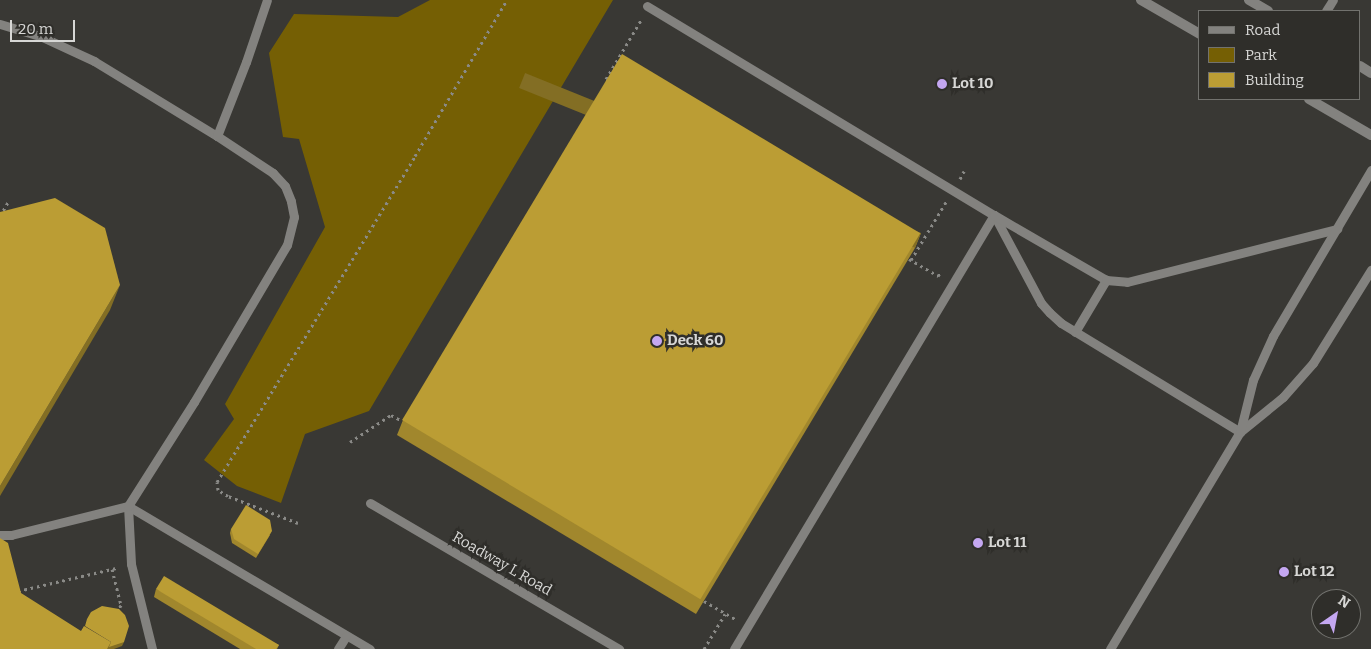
<!DOCTYPE html>
<style>
body{margin:0}
#map{position:relative;width:1371px;height:649px;overflow:hidden;background:#393834;font-family:Bitter,serif}
div>[style]{position:absolute}
.green>*{inset:0;background:#755f04}
.path>*{height:3px;margin-top:-1.5px;transform-origin:0;background:repeating-linear-gradient(90deg,#8a8a87 0 2.5px,transparent 0 6.5px)}
.lane>*{height:9px;margin:-4.5px;padding:0 4.5px;transform-origin:4.5px;border-radius:4.5px;background:#83827f}
.street>*{height:10px;margin:-5px;padding:0 5px;transform-origin:5px;border-radius:5px;background:#83827f}
.wall>*{inset:0;background:#a1872d}
.shaded-wall>*{inset:0;background:#836e24;transform-origin:0 0}
.building>*{inset:0;background:#bb9d34;transform-origin:0 0}
.dots>*{width:14px;height:14px;translate:-50% -50%;box-sizing:border-box;border:2px solid #2f2e2a;border-radius:50%}
span{translate:-50% -50%;white-space:nowrap;text-align:center;line-height:1.15;-webkit-text-stroke:5px #2f2e2a;paint-order:stroke}
.poi-label{font-size:15px;color:#d7d7d5;font-weight:700}
.left{translate:0 -50%;text-align:left}
.street-label{font-size:15px;color:#d7d7d5}
.legend{position:absolute;left:1198px;top:10px;width:162px;height:90px;box-sizing:border-box;background:#2f2e2a;border:1px solid #72726e;margin:0;padding:6px 9px;list-style:none;font-size:15px;color:#d7d7d5}
.legend li{display:flex;align-items:center;gap:10px;height:25px}
.legend b{width:25px;border:1px solid #72726e}
.north{position:absolute;left:1311px;top:589px;width:50px;height:50px;box-sizing:border-box;background:#2f2e2a;border:1px solid #72726e;border-radius:50%;rotate:33deg;font-size:14px;font-weight:700;line-height:20px;text-align:center;color:#d7d7d5}
.north::after{content:'';display:block;margin:auto;width:18px;height:22px;background:#c4a7f1;clip-path:polygon(50% 0,100% 100%,50% 72%,0 100%)}
.scale{position:absolute;left:10px;top:20px;width:65px;height:22px;box-sizing:border-box;border:2px solid #d7d7d5;border-top:0;padding-left:6px;font-size:15px;line-height:18px;white-space:nowrap;color:#d7d7d5;-webkit-text-stroke:4px #2f2e2a;paint-order:stroke}
</style>
<div id="map">
<div class="green">
<i style="clip-path:polygon(430px 0,613px 0,369px 411px,305px 434px,281px 503px,237px 486px,204px 460px,234px 419px,225px 404px,325px 227px,299px 139px,283px 137px,269px 53px,294px 14px,398px 17px)"></i>
</div>
<div class="path">
<i style="left:609px;top:80px;width:3px;rotate:-162deg"></i>
<i style="left:606px;top:79px;width:69px;rotate:-59.3deg"></i>
<i style="left:960px;top:179px;width:9px;rotate:-63deg"></i>
<i style="left:0;top:216px;width:16px;rotate:-60deg"></i>
<i style="left:909px;top:259px;width:34px;rotate:30deg"></i>
<i style="left:938px;top:276px;width:4px;rotate:-56deg"></i>
<i style="left:911px;top:260px;width:68px;rotate:-58.9deg"></i>
<i style="left:350px;top:442px;width:49px;rotate:-33.4deg"></i>
<i style="left:391px;top:415px;width:15px;rotate:28deg"></i>
<i style="left:298px;top:523px;width:75px;rotate:-158.9deg"></i>
<i style="left:228px;top:496px;width:12px;rotate:-149deg"></i>
<i style="left:218px;top:490px;width:8px;rotate:-97deg"></i>
<i style="left:217px;top:482px;width:381px;rotate:-58.7deg"></i>
<i style="left:415px;top:156px;width:181px;rotate:-59.5deg"></i>
<i style="left:112px;top:569px;width:37px;rotate:76deg"></i>
<i style="left:121px;top:605px;width:8px;rotate:120deg"></i>
<i style="left:18px;top:591px;width:101px;rotate:-13.2deg"></i>
<i style="left:704px;top:601px;width:36px;rotate:30deg"></i>
<i style="left:704px;top:649px;width:41px;rotate:-59deg"></i>
</div>
<div class="lane">
<i style="left:647px;top:6px;width:405px;rotate:31.1deg"></i>
<i style="left:994px;top:215px;width:100px;rotate:61.9deg"></i>
<i style="left:1041px;top:303px;width:13px;rotate:48deg"></i>
<i style="left:1050px;top:313px;width:15px;rotate:42deg"></i>
<i style="left:1061px;top:323px;width:210px;rotate:31.3deg"></i>
<i style="left:1326px;top:11px;width:13px;rotate:-58deg"></i>
<i style="left:0;top:24px;width:42px;rotate:16.7deg"></i>
<i style="left:40px;top:36px;width:60px;rotate:24.8deg"></i>
<i style="left:94px;top:61px;width:144px;rotate:31.4deg"></i>
<i style="left:1075px;top:332px;width:61px;rotate:-59.2deg"></i>
<i style="left:1240px;top:432px;width:55px;rotate:-39.1deg"></i>
<i style="left:1283px;top:397px;width:45px;rotate:-48.6deg"></i>
<i style="left:1313px;top:363px;width:110px;rotate:-58.1deg"></i>
<i style="left:370px;top:503px;width:289px;rotate:30.4deg"></i>
<i style="left:128px;top:506px;width:281px;rotate:30.6deg"></i>
<i style="left:128px;top:506px;width:58px;rotate:87deg"></i>
<i style="left:131px;top:564px;width:88px;rotate:76.1deg"></i>
<i style="left:0;top:535px;width:11px"></i>
<i style="left:11px;top:535px;width:121px;rotate:-13.9deg"></i>
<i style="left:128px;top:506px;width:123px;rotate:-57.6deg"></i>
<i style="left:194px;top:402px;width:182px;rotate:-59.4deg"></i>
<i style="left:287px;top:245px;width:29px;rotate:-76deg"></i>
<i style="left:294px;top:217px;width:16px;rotate:-101deg"></i>
<i style="left:291px;top:201px;width:16px;rotate:-112deg"></i>
<i style="left:285px;top:186px;width:18px;rotate:-133deg"></i>
<i style="left:273px;top:173px;width:67px;rotate:-146.5deg"></i>
<i style="left:217px;top:136px;width:79px;rotate:-68.6deg"></i>
<i style="left:246px;top:62px;width:65px;rotate:-71.3deg"></i>
<i style="left:338px;top:649px;width:15px;rotate:-58deg"></i>
<i style="left:734px;top:649px;width:506px;rotate:-59.08deg"></i>
<i style="left:994px;top:215px;width:129px;rotate:30.1deg"></i>
<i style="left:1106px;top:280px;width:21px;rotate:5deg"></i>
<i style="left:1127px;top:282px;width:217px;rotate:-14.2deg"></i>
<i style="left:1110px;top:649px;width:253px;rotate:-59.1deg"></i>
<i style="left:1240px;top:432px;width:54px;rotate:-76deg"></i>
<i style="left:1253px;top:380px;width:48px;rotate:-65.6deg"></i>
<i style="left:1273px;top:336px;width:193px;rotate:-59.4deg"></i>
</div>
<div class="street">
<i style="left:1141px;top:0;width:68px;rotate:30deg"></i>
<i style="left:1249px;top:0;width:22px;rotate:30deg"></i>
<i style="left:1360px;top:66px;width:13px;rotate:32deg"></i>
<i style="left:1309px;top:99px;width:72px;rotate:30.1deg"></i>
</div>
<div class="wall">
<i style="clip-path:polygon(921px 233px,915px 248px,696px 614px,397px 435px,403px 420px)"></i>
<i style="clip-path:polygon(231px 529px,270px 535px,256px 558px,232px 543px,230px 533px)"></i>
<i style="clip-path:polygon(156px 589px,279px 645px,277px 649px,240px 649px,154px 597px)"></i>
</div>
<div class="shaded-wall">
<i style="left:921px;top:233px;width:16px;height:427px;rotate:112deg"></i>
<i style="clip-path:polygon(120px 285px,110px 310px,0 496px,0 486px)"></i>
<i style="clip-path:polygon(111px 642px,124px 642px,122px 646px,114px 649px,105px 649px)"></i>
</div>
<div class="building">
<i style="left:622px;top:54px;width:348px;height:427px;rotate:31deg"></i>
<i style="clip-path:polygon(55px 198px,105px 228px,120px 285px,0 486px,0 212px)"></i>
<i style="clip-path:polygon(246px 505px,270px 520px,272px 531px,258px 554px,234px 539px,231px 529px)"></i>
<i style="clip-path:polygon(0 538px,8px 543px,21px 593px,81px 631px,84px 626px,111px 642px,107px 649px,0 649px)"></i>
<i style="clip-path:polygon(164px 576px,279px 645px,276px 649px,256px 649px,156px 589px)"></i>
<i style="clip-path:polygon(102px 606px,119px 609px,125px 615px,129px 626px,124px 642px,109px 647px,111px 642px,85px 626px,87px 619px,91px 612px)"></i>
</div>
<div class="dots">
<i style="left:942px;top:84px;background:#c4a7f1"></i>
<i style="left:657px;top:341px;background:#c4a7f1"></i>
<i style="left:978px;top:543px;background:#c4a7f1"></i>
<i style="left:1284px;top:572px;background:#c4a7f1"></i>
</div>
<div class="poi-label">
<span class="left" style="left:952px;top:84px">Lot 10</span>
<span class="left" style="left:667px;top:341px">Deck 60</span>
<span class="left" style="left:988px;top:543px">Lot 11</span>
<span class="left" style="left:1294px;top:572px">Lot 12</span>
</div>
<div class="street-label">
<span style="left:502px;top:564px;rotate:30deg">Roadway L Road</span>
</div>
<ul class="legend">
<li><b style="height:6px;background:#83827f"></b>Road</li>
<li><b style="height:14px;background:#755f04"></b>Park</li>
<li><b style="height:14px;background:#bb9d34"></b>Building</li>
</ul>
<div class="north">N</div>
<div class="scale">20 m</div>
</div>
